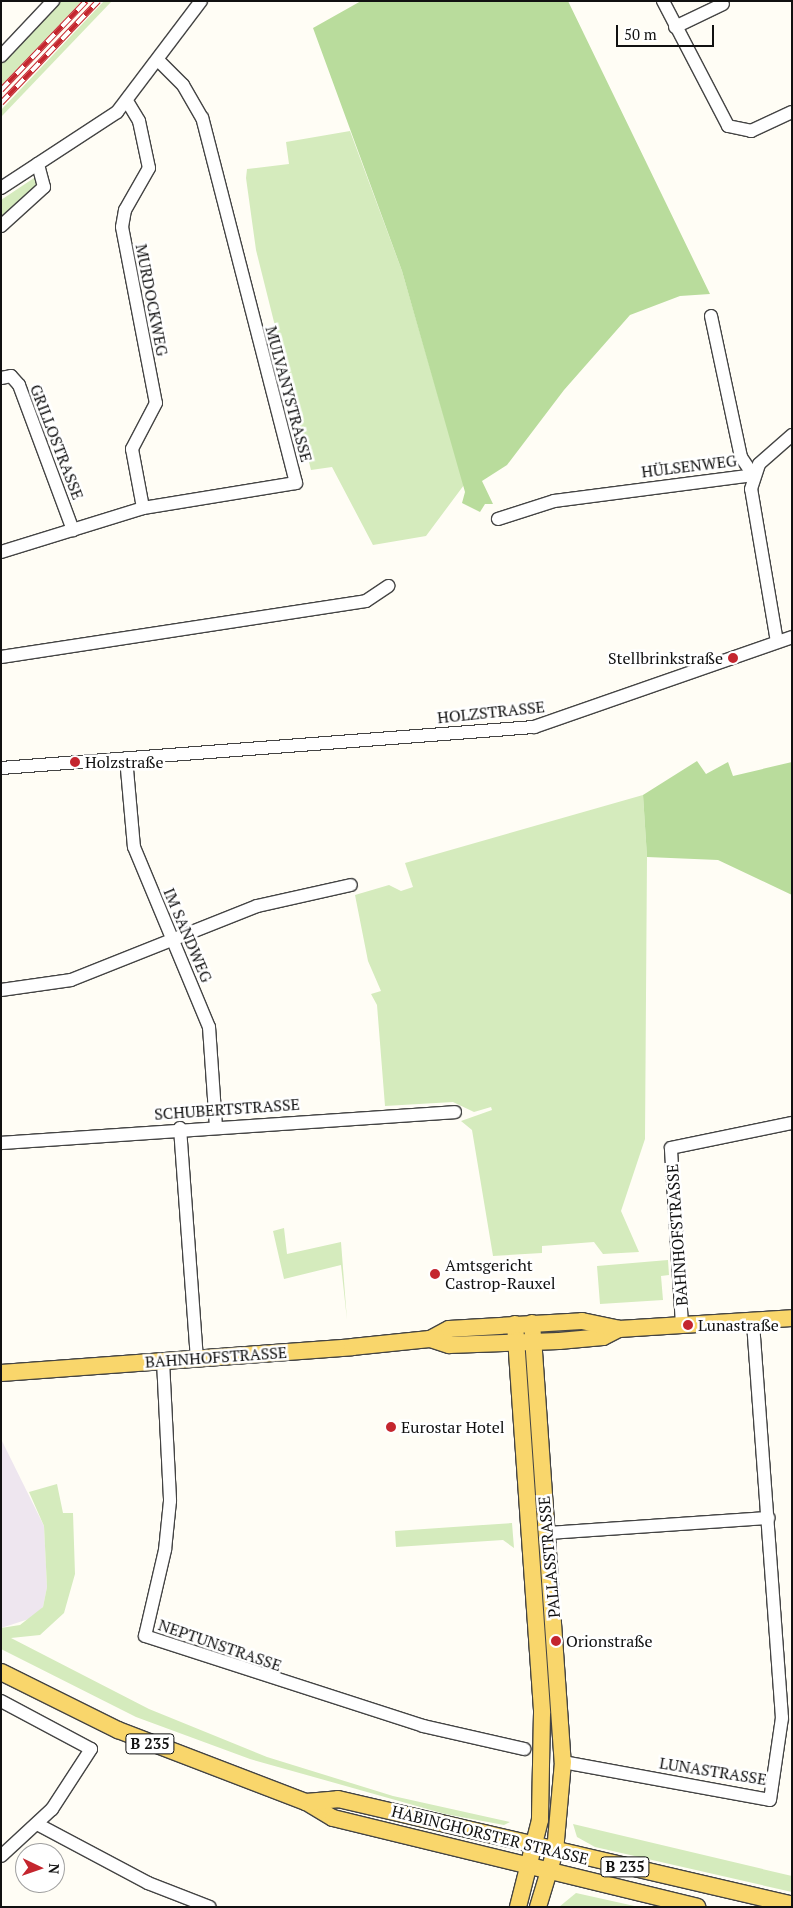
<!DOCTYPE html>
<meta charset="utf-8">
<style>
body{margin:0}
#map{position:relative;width:793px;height:1908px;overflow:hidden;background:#fffdf5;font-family:"PT Serif",serif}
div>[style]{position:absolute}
.industrial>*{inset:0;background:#eee6ef}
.green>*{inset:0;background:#d5ebbd}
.forest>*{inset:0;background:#b9dc9c}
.roads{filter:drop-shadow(1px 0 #444) drop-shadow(-1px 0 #444) drop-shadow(0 1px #444) drop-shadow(0 -1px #444)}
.minor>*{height:12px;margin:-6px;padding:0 6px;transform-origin:6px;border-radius:6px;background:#fff}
.major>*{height:16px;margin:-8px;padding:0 8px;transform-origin:8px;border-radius:8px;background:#f9d66b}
.rail>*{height:5.5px;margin-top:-2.75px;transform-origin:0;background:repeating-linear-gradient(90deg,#fff 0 11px,#c4262e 0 22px);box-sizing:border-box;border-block:1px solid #c4262e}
.dots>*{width:14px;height:14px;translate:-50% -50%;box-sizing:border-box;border:2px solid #fff;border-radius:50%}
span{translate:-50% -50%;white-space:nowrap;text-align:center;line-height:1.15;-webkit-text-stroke:5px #fff;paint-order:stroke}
.shield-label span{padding:1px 4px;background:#fff;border:1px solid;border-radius:4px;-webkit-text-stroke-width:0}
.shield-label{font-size:15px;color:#111;font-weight:700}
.street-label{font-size:16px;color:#111}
.poi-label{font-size:16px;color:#111}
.right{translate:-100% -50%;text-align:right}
.left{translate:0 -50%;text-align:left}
.frame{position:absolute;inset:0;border:2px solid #111;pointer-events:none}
.north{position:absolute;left:15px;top:1843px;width:50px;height:50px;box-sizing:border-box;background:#fff;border:1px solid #a0a0a0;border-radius:50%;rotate:93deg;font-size:14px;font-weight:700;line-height:20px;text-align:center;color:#111}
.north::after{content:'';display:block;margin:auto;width:18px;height:22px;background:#c4262e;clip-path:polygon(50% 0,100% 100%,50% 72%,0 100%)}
.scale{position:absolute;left:616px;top:25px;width:98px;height:22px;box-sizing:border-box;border:2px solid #111;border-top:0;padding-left:6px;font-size:15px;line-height:18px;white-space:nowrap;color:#111;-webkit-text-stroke:4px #fff;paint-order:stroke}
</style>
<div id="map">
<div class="industrial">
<i style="clip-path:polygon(1px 1439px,44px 1526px,47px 1587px,43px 1607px,32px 1618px,1px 1628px)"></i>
</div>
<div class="green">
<i style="clip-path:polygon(60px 1px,82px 1px,1px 86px,1px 63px)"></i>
<i style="clip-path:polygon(104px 1px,112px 1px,1px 117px,1px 110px)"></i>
<i style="clip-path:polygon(350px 131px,402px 271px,464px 485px,426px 536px,373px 545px,332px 467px,311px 470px,256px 250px,246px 178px,247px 169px,289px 164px,286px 142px)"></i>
<i style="clip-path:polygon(37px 176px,39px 187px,1px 221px,1px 200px)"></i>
<i style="clip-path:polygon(643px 795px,647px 857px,645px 1139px,621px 1211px,639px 1252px,603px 1254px,594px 1242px,542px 1246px,542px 1253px,493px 1256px,472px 1130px,461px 1121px,492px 1110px,491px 1107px,474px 1112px,453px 1102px,385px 1106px,377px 1005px,371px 994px,381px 991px,368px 961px,355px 895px,389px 885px,401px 891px,413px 887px,405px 863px)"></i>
<i style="clip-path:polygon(284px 1228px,287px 1254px,341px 1242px,347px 1320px,341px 1265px,284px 1279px,273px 1231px)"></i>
<i style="clip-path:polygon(668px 1260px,669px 1275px,661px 1276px,663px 1300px,600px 1304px,597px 1266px)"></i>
<i style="clip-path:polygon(57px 1484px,63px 1513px,73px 1513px,75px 1574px,64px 1613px,40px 1635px,11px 1638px,149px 1709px,267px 1757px,393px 1796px,510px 1822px,504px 1825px,445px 1814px,250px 1759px,136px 1717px,1px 1649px,1px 1628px,20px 1625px,43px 1607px,47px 1587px,44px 1526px,29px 1492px)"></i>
<i style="clip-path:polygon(512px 1523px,514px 1548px,503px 1540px,396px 1547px,395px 1531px)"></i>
<i style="clip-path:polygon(573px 1824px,792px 1876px,792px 1892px,595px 1847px,577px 1837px)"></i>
<i style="clip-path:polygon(576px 1893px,639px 1907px,559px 1907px)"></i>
</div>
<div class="forest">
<i style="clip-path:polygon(361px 1px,568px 1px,710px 294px,680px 296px,630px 315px,564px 390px,507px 465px,482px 481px,493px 504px,485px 504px,480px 512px,462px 503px,465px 492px,402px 271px,313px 28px)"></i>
<i style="clip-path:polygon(697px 761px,706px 774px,728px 762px,733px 776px,792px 762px,792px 895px,718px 860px,647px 857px,643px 795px)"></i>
</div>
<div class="roads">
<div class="minor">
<i style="left:663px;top:1px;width:141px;rotate:62.5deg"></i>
<i style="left:728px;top:126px;width:24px;rotate:12deg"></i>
<i style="left:751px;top:131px;width:45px;rotate:-24.9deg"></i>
<i style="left:675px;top:27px;width:53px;rotate:-25.6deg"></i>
<i style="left:1px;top:56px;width:76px;rotate:-46.6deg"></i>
<i style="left:127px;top:101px;width:23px;rotate:59deg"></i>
<i style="left:139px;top:121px;width:48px;rotate:78deg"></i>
<i style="left:149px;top:168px;width:48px;rotate:119.7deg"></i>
<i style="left:125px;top:210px;width:17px;rotate:100deg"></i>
<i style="left:122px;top:227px;width:179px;rotate:79.1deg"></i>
<i style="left:156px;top:403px;width:52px;rotate:117.6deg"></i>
<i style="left:132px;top:449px;width:60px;rotate:79.4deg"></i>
<i style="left:1px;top:188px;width:139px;rotate:-33.2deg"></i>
<i style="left:117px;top:112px;width:139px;rotate:-52.9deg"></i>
<i style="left:1px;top:226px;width:58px;rotate:-42.2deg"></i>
<i style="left:44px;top:187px;width:24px;rotate:-105deg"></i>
<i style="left:711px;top:316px;width:144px;rotate:78deg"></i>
<i style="left:741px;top:457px;width:22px;rotate:56deg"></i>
<i style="left:1px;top:378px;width:10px;rotate:-11deg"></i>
<i style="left:11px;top:376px;width:12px;rotate:48deg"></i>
<i style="left:19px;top:385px;width:155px;rotate:69.6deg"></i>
<i style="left:498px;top:519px;width:59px;rotate:-17.8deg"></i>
<i style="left:554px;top:501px;width:201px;rotate:-7.4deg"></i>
<i style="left:1px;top:552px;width:149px;rotate:-17.2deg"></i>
<i style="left:143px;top:508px;width:155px;rotate:-9.3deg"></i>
<i style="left:296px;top:483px;width:377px;rotate:-104.4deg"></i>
<i style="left:202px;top:118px;width:38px;rotate:-120deg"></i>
<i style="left:183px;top:85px;width:34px;rotate:-135deg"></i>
<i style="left:777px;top:642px;width:155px;rotate:-99.6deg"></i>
<i style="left:751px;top:489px;width:26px;rotate:-72deg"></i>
<i style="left:759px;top:464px;width:44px;rotate:-41.3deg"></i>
<i style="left:1px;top:657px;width:369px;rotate:-8.7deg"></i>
<i style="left:366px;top:601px;width:27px;rotate:-34deg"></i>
<i style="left:126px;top:758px;width:89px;rotate:84.9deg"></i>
<i style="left:134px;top:847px;width:195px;rotate:67.4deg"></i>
<i style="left:209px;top:1027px;width:99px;rotate:86deg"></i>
<i style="left:1px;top:768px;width:535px;rotate:-4.4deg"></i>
<i style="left:534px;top:727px;width:273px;rotate:-19.2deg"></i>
<i style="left:1px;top:990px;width:71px;rotate:-8.1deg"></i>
<i style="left:71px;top:980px;width:200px;rotate:-21.7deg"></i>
<i style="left:257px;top:906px;width:96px;rotate:-12.6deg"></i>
<i style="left:180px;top:1128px;width:232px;rotate:85.8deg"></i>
<i style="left:1px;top:1143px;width:455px;rotate:-3.9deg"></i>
<i style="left:682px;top:1325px;width:177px;rotate:-93.6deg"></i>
<i style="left:671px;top:1148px;width:124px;rotate:-11.7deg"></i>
<i style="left:163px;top:1361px;width:140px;rotate:87.1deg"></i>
<i style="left:170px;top:1501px;width:49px;rotate:95.8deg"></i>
<i style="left:165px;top:1550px;width:88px;rotate:103.1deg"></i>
<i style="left:145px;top:1636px;width:292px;rotate:17.9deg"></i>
<i style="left:423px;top:1726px;width:104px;rotate:12.8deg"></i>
<i style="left:547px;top:1533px;width:222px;rotate:-3.9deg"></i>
<i style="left:1px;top:1701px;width:102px;rotate:28.1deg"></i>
<i style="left:91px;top:1749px;width:72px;rotate:123deg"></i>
<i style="left:52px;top:1809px;width:69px;rotate:137.3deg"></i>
<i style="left:563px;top:1762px;width:210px;rotate:10.4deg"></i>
<i style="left:770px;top:1800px;width:83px;rotate:-81.7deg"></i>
<i style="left:782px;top:1718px;width:399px;rotate:-94.2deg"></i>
<i style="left:37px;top:1824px;width:126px;rotate:28deg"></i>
<i style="left:148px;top:1883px;width:66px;rotate:21.2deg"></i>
</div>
<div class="major">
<i style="left:532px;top:1323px;width:440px;rotate:86deg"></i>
<i style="left:563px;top:1762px;width:89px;rotate:95.1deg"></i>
<i style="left:555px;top:1851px;width:59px;rotate:106.9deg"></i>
<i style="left:515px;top:1324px;width:390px;rotate:86deg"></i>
<i style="left:542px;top:1713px;width:107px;rotate:91.1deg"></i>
<i style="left:540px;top:1820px;width:90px;rotate:104.2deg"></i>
<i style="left:430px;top:1339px;width:20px;rotate:18deg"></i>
<i style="left:449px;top:1345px;width:110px;rotate:-2.1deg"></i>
<i style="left:559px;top:1341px;width:44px;rotate:-5.2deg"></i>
<i style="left:603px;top:1337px;width:18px;rotate:-27deg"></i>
<i style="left:619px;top:1329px;width:173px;rotate:-3.6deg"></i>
<i style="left:1px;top:1373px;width:352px;rotate:-4.2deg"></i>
<i style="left:352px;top:1347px;width:78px;rotate:-5.9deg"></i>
<i style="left:430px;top:1339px;width:21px;rotate:-28deg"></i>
<i style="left:449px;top:1329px;width:133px;rotate:-3.4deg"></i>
<i style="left:582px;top:1321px;width:38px;rotate:12deg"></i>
<i style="left:1px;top:1672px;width:131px;rotate:26.4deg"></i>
<i style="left:118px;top:1730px;width:201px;rotate:21deg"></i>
<i style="left:306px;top:1802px;width:31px;rotate:31deg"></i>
<i style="left:333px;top:1818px;width:375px;rotate:13.7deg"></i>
<i style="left:306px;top:1802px;width:32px;rotate:-5deg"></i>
<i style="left:338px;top:1799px;width:466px;rotate:13.1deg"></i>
</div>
</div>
<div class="rail">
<i style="left:1px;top:90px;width:123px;rotate:-46.3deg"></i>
<i style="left:1px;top:103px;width:141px;rotate:-46.4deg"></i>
</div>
<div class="dots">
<i style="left:733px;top:658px;background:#c4262e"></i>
<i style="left:75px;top:762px;background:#c4262e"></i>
<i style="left:435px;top:1274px;background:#c4262e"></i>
<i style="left:688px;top:1325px;background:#c4262e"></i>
<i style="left:391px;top:1427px;background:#c4262e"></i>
<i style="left:556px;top:1641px;background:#c4262e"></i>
</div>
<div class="shield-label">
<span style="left:150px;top:1744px">B 235</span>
<span style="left:625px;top:1867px">B 235</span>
</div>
<div class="street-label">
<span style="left:152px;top:300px;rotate:79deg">MURDOCKWEG</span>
<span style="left:289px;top:394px;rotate:75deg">MULVANYSTRASSE</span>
<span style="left:57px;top:442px;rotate:69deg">GRILLOSTRASSE</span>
<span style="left:689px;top:466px;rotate:-7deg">HÜLSENWEG</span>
<span style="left:491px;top:712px;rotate:-6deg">HOLZSTRASSE</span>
<span style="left:188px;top:935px;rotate:67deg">IM SANDWEG</span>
<span style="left:227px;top:1109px;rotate:-4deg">SCHUBERTSTRASSE</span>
<span style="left:677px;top:1235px;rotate:-94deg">BAHNHOFSTRASSE</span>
<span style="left:216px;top:1357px;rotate:-4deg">BAHNHOFSTRASSE</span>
<span style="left:549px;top:1557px;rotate:-95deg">PALLASSTRASSE</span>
<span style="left:220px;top:1645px;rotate:19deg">NEPTUNSTRASSE</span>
<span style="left:713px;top:1771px;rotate:9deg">LUNASTRASSE</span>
<span style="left:490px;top:1835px;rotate:14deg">HABINGHORSTER STRASSE</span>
</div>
<div class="poi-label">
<span class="right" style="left:723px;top:658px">Stellbrinkstraße</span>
<span class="left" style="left:85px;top:762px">Holzstraße</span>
<span class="left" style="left:445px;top:1274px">Amtsgericht<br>Castrop-Rauxel</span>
<span class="left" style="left:698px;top:1325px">Lunastraße</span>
<span class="left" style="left:401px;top:1427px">Eurostar Hotel</span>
<span class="left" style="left:566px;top:1641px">Orionstraße</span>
</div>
<div class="frame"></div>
<div class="north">N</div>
<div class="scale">50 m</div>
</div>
